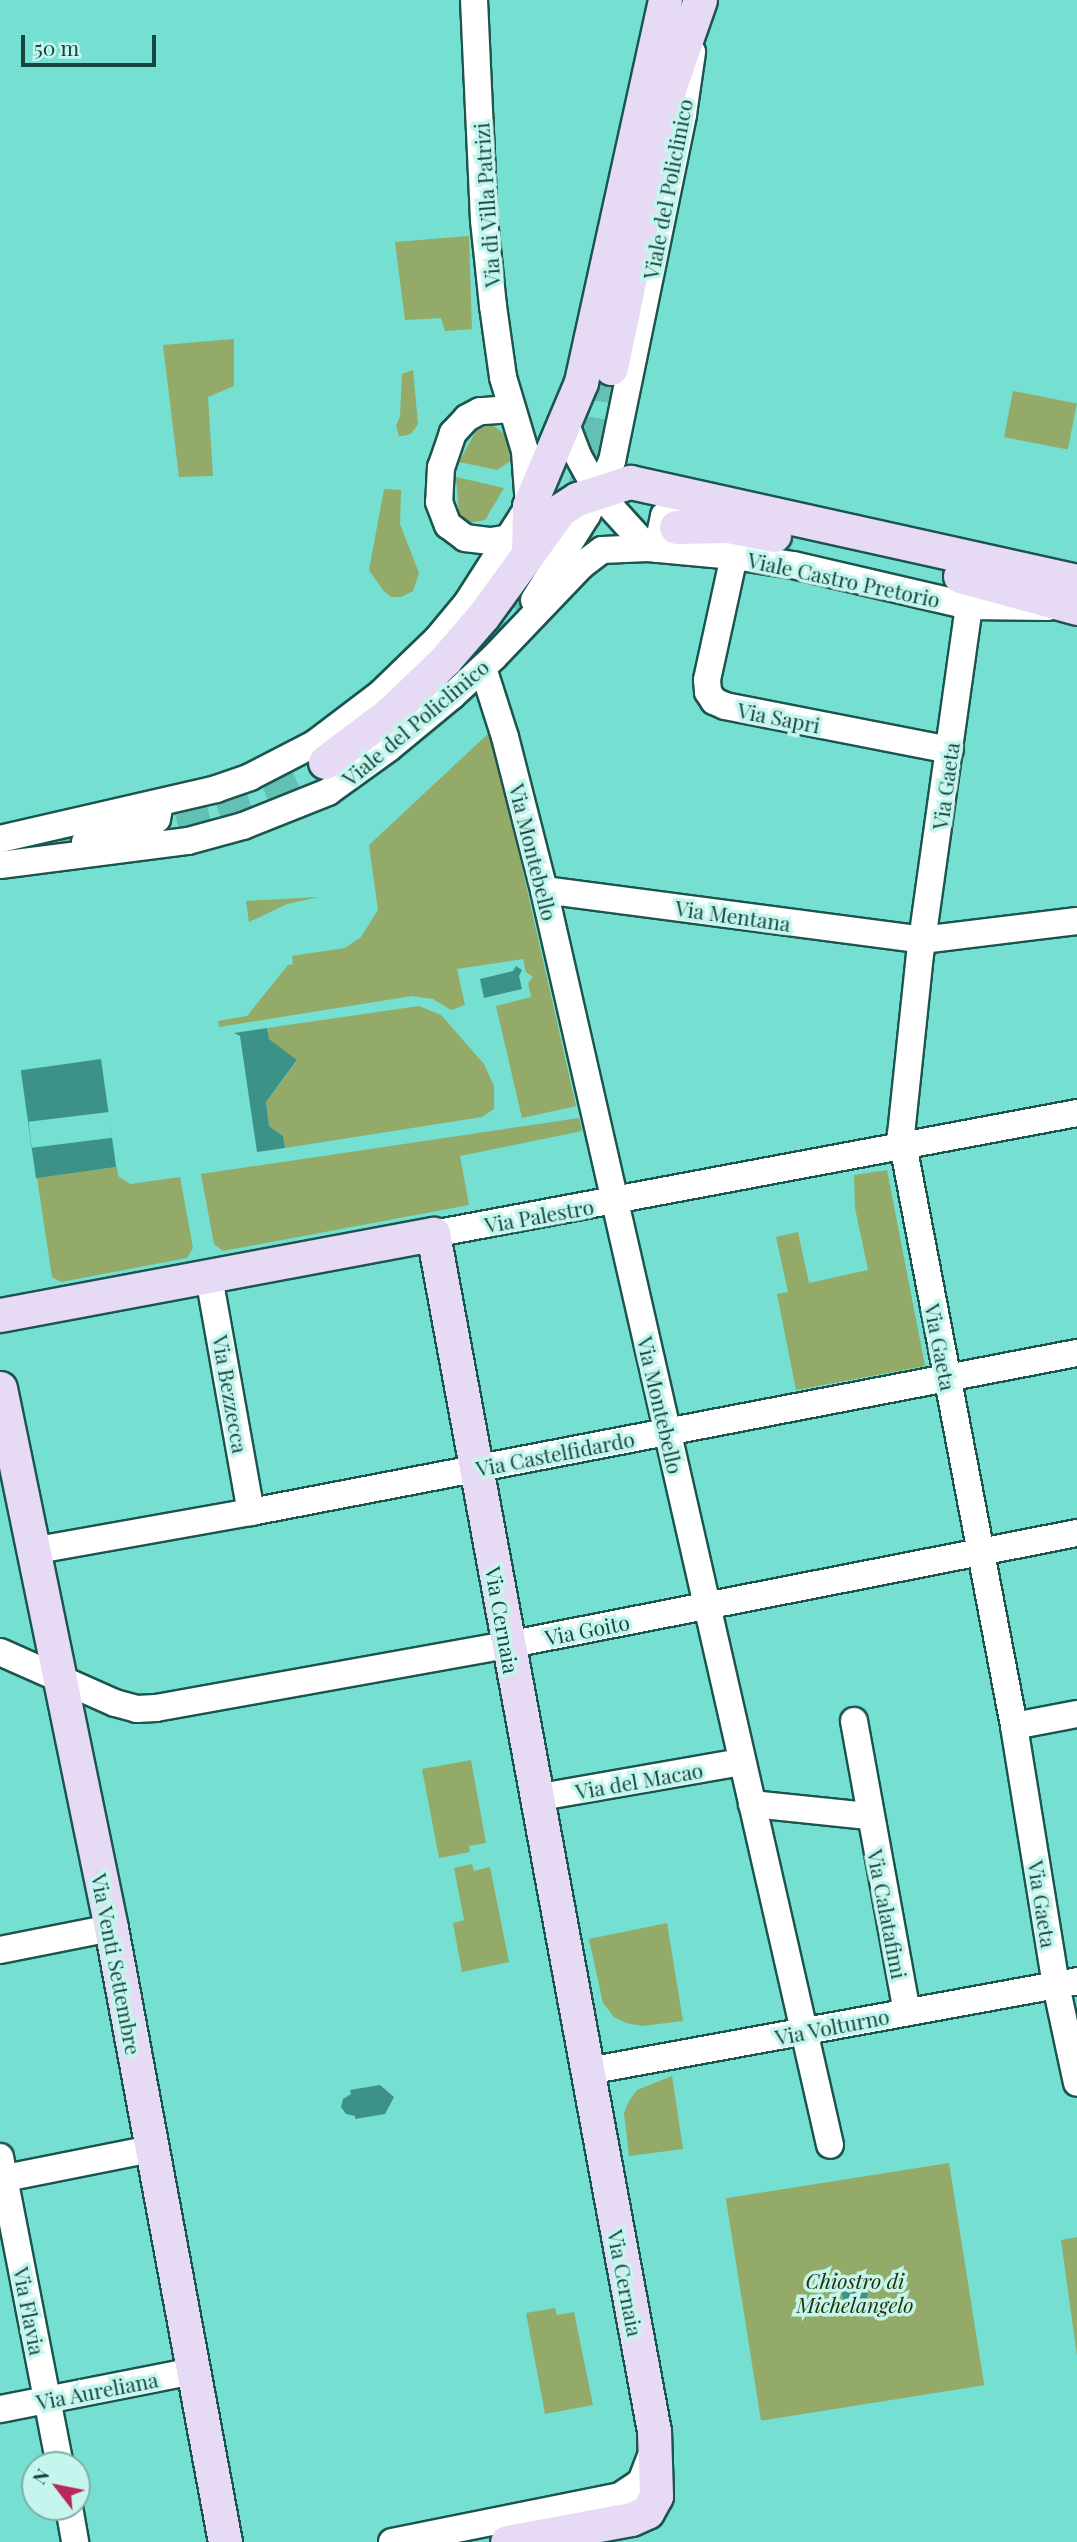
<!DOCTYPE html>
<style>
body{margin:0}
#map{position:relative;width:1077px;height:2542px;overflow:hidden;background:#75dfd1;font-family:"Playfair Display",serif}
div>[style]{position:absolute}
.green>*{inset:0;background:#93aa68;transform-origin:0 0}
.water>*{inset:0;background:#3d9288;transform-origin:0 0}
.round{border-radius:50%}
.pier>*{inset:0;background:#75dfd1;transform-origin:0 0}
.major-tunnel>*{height:33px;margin-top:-16.5px;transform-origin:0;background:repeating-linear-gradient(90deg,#62c0b4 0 33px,transparent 0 50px)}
.roads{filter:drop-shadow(2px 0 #1b554e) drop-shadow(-2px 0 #1b554e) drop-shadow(0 2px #1b554e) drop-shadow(0 -2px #1b554e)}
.minor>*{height:26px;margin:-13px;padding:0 13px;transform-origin:13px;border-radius:13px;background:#fff}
.major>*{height:33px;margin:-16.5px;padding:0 16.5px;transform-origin:16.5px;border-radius:16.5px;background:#e6daf5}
span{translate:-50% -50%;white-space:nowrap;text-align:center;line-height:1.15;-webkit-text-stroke:7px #c5f6ee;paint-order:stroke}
.street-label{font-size:21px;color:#174540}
.park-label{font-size:21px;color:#253205;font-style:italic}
.north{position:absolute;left:21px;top:2451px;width:70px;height:70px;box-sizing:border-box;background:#c5f6ee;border:2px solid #7fafa8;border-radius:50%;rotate:302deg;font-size:19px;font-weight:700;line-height:28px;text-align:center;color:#174540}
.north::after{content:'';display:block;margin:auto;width:24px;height:32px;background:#b7295d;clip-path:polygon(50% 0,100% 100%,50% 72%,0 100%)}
.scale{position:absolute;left:21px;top:35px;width:135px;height:32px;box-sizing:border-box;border:4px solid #174540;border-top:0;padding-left:9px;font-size:21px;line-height:24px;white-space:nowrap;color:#174540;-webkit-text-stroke:5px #c5f6ee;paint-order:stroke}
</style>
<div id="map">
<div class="green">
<i style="clip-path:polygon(469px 236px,472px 329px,445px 331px,441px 318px,405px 320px,395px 242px)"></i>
<i style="clip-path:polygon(234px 339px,234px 386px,208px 397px,213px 476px,179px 477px,163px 345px)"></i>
<i style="clip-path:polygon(413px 370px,418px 424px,411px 434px,403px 436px,399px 436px,396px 426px,400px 416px,402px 374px)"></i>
<i style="left:1013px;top:391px;width:65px;height:47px;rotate:11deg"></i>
<i style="clip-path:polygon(491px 424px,507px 436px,512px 460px,497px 470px,459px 462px,476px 431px)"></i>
<i style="clip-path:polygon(456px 477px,504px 488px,485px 520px,468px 523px,459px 514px)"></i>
<i style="clip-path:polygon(384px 489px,401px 490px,400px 524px,419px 573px,413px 591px,401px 597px,391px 597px,383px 590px,369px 570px)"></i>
<i style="clip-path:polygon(491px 731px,576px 1106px,522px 1118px,496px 1006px,531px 997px,528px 983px,533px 977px,526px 972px,523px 959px,457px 969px,465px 1005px,451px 1010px,433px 999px,412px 996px,219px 1027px,218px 1021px,247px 1016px,288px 965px,293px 964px,292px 956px,345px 948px,361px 937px,378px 910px,369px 845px)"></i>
<i style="clip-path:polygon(319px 897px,287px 904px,249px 922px,246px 901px)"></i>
<i style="clip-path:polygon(419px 1006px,441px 1015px,484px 1064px,494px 1086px,494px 1109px,482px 1117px,285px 1148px,283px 1136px,269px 1126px,266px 1102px,297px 1061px,269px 1039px,267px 1028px)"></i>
<i style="clip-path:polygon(579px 1118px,582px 1131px,460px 1156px,469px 1205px,223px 1251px,214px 1244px,201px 1174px)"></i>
<i style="clip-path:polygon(117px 1167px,118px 1176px,130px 1184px,180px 1177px,193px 1248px,187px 1258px,61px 1282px,52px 1277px,37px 1178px)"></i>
<i style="clip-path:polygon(887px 1170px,925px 1366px,796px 1390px,777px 1294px,788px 1292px,776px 1237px,798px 1232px,809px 1283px,868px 1270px,855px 1208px,854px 1175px)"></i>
<i style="clip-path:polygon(471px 1760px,486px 1843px,469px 1846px,470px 1852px,439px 1858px,422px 1769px)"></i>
<i style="clip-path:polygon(472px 1864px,474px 1871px,490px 1867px,509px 1962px,462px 1972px,453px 1923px,464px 1920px,454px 1868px)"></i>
<i style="clip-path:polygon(667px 1923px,683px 2021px,642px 2026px,626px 2023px,614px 2017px,603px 2003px,589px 1939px)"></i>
<i style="clip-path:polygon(672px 2076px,683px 2149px,629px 2156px,624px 2113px,629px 2101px,637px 2090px)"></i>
<i style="left:949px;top:2163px;width:225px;height:226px;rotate:81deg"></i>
<i style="clip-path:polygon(1077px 2237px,1077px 2356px,1061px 2240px)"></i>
<i style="clip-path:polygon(555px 2308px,557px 2315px,574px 2312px,593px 2405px,545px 2414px,526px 2313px)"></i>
</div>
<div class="water">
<i style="clip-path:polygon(516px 966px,522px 970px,519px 976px,522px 989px,484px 998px,480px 979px,513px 971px)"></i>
<i style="clip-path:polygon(267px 1028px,269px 1039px,297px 1060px,266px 1102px,269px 1126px,283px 1136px,285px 1148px,257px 1152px,240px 1036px,234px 1033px)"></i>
<i style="left:101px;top:1059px;width:109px;height:81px;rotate:82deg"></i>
<i style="clip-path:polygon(380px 2085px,394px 2097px,385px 2114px,355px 2119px,355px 2116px,346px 2114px,341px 2107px,343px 2099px,351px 2094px,350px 2090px)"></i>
<i class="round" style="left:842px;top:2280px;width:26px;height:26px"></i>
</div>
<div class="pier">
<i style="left:109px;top:1112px;width:26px;height:81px;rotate:83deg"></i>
</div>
<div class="major-tunnel">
<i style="left:579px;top:502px;width:54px;rotate:-70.6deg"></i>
<i style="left:597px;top:451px;width:84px;rotate:-80.4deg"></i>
<i style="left:486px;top:649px;width:103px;rotate:-54.9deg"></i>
<i style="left:216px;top:804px;width:51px;rotate:-18.4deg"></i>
<i style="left:264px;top:788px;width:66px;rotate:-23.1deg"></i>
<i style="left:130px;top:840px;width:124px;rotate:-13.5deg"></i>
<i style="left:13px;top:858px;width:108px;rotate:-16.8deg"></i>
</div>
<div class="roads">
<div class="minor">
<i style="left:512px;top:409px;width:32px;rotate:176deg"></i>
<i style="left:480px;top:411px;width:15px;rotate:152deg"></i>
<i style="left:467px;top:418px;width:21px;rotate:133deg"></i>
<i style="left:453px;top:433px;width:36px;rotate:109deg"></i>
<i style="left:441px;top:467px;width:35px;rotate:93deg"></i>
<i style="left:439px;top:502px;width:25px;rotate:69deg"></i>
<i style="left:448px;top:525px;width:21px;rotate:37deg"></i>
<i style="left:465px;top:538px;width:26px;rotate:7deg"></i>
<i style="left:491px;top:541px;width:31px;rotate:-9deg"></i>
<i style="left:565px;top:422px;width:34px;rotate:69deg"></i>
<i style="left:577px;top:454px;width:46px;rotate:61.2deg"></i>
<i style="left:599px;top:494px;width:73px;rotate:47.8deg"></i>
<i style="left:657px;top:549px;width:34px;rotate:-78deg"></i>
<i style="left:664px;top:516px;width:34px;rotate:-40deg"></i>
<i style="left:734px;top:556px;width:127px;rotate:102.3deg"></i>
<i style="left:707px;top:680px;width:12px;rotate:85deg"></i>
<i style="left:708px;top:692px;width:11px;rotate:56deg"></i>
<i style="left:714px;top:701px;width:12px;rotate:24deg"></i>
<i style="left:725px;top:706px;width:229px;rotate:11.1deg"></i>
<i style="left:534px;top:600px;width:100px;rotate:-58.1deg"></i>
<i style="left:587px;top:515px;width:60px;rotate:-65.2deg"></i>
<i style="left:612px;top:461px;width:354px;rotate:-78.4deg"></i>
<i style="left:683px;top:114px;width:63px;rotate:-81.7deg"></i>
<i style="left:969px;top:606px;width:351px;rotate:98deg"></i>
<i style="left:920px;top:954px;width:181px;rotate:96deg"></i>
<i style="left:901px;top:1134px;width:603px;rotate:79.19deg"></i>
<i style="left:1014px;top:1726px;width:262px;rotate:80.8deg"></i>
<i style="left:1056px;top:1985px;width:100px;rotate:77.9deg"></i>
<i style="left:483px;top:668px;width:72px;rotate:72.3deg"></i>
<i style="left:505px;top:737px;width:158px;rotate:75.7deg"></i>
<i style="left:544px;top:890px;width:1287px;rotate:77.16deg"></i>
<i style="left:0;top:839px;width:222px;rotate:-13deg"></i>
<i style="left:216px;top:789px;width:36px;rotate:-19deg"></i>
<i style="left:250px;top:777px;width:72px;rotate:-27.3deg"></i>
<i style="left:314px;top:744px;width:83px;rotate:-37.1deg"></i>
<i style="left:380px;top:694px;width:79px;rotate:-44deg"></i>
<i style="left:437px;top:639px;width:47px;rotate:-50.2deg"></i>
<i style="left:467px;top:603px;width:115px;rotate:-57.4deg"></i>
<i style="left:529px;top:506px;width:55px;rotate:-94.2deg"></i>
<i style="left:525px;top:451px;width:77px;rotate:-106.6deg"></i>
<i style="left:503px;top:377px;width:72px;rotate:-98deg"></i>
<i style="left:493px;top:306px;width:86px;rotate:-96deg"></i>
<i style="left:484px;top:220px;width:220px;rotate:-92.6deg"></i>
<i style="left:85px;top:842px;width:67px;rotate:-14.7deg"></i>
<i style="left:150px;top:825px;width:9px;rotate:-41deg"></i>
<i style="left:157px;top:819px;width:16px;rotate:-79deg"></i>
<i style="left:0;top:865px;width:190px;rotate:-7.3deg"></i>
<i style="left:188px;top:841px;width:57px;rotate:-15.3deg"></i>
<i style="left:243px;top:826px;width:92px;rotate:-21.8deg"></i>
<i style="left:328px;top:792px;width:75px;rotate:-35.8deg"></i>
<i style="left:389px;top:748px;width:82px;rotate:-39.5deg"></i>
<i style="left:452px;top:696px;width:57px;rotate:-42.9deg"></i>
<i style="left:494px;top:657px;width:127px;rotate:-46.3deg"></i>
<i style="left:582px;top:565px;width:25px;rotate:-37deg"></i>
<i style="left:602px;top:550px;width:46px;rotate:-2.5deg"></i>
<i style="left:648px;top:548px;width:86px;rotate:5.3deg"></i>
<i style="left:734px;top:556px;width:60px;rotate:8.7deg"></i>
<i style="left:793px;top:565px;width:181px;rotate:13.1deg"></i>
<i style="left:969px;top:606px;width:79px;rotate:0.7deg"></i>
<i style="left:544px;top:890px;width:381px;rotate:7.5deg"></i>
<i style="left:922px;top:940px;width:156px;rotate:-7deg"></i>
<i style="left:433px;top:1234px;width:655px;rotate:-10.64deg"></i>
<i style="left:209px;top:1277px;width:239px;rotate:79.9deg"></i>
<i style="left:32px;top:1551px;width:222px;rotate:-10.1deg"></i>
<i style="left:251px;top:1512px;width:841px;rotate:-10.9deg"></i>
<i style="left:0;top:1652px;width:126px;rotate:23.9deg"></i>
<i style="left:115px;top:1703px;width:23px;rotate:15deg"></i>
<i style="left:137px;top:1709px;width:19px;rotate:-3deg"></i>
<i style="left:156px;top:1708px;width:357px;rotate:-10.2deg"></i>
<i style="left:507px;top:1645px;width:581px;rotate:-11.12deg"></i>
<i style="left:854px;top:1721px;width:296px;rotate:79.7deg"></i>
<i style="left:1014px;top:1726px;width:64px;rotate:-10.8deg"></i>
<i style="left:535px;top:1798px;width:210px;rotate:-9.9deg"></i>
<i style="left:752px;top:1804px;width:118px;rotate:5.9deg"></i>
<i style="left:0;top:1950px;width:113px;rotate:-11.2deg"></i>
<i style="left:588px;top:2071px;width:497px;rotate:-10.4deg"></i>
<i style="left:0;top:2157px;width:314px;rotate:79deg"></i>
<i style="left:0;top:2179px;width:155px;rotate:-11.2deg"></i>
<i style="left:0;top:2409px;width:197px;rotate:-11.1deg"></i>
<i style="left:69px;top:2507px;width:36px;rotate:80deg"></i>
<i style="left:392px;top:2542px;width:233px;rotate:-11.4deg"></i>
<i style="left:620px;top:2496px;width:25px;rotate:-34deg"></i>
<i style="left:641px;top:2482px;width:30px;rotate:-69deg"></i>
</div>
<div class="major">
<i style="left:611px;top:368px;width:288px;rotate:-78.2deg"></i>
<i style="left:670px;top:86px;width:91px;rotate:-70.8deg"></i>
<i style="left:676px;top:527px;width:52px;rotate:-1.1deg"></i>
<i style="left:728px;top:526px;width:47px;rotate:11.1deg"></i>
<i style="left:528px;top:554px;width:48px;rotate:-88.8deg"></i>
<i style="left:529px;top:506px;width:134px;rotate:-67.2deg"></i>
<i style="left:581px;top:382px;width:391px;rotate:-77.6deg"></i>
<i style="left:960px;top:576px;width:121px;rotate:15.3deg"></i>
<i style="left:325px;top:762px;width:81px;rotate:-37deg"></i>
<i style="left:390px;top:713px;width:76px;rotate:-43.9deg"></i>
<i style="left:445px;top:660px;width:58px;rotate:-49.2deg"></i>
<i style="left:483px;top:616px;width:131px;rotate:-54deg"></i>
<i style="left:560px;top:510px;width:20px;rotate:-33deg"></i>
<i style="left:577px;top:499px;width:56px;rotate:-17.8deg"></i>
<i style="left:630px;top:482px;width:458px;rotate:12.5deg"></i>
<i style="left:0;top:1315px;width:441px;rotate:-10.6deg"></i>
<i style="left:433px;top:1234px;width:1217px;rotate:79.54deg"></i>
<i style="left:654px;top:2431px;width:65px;rotate:88.2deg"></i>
<i style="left:656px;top:2496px;width:18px;rotate:119deg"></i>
<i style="left:647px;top:2512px;width:17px;rotate:156deg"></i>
<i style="left:631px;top:2519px;width:126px;rotate:169.5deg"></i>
<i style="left:0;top:1388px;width:551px;rotate:78.38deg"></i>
<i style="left:111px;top:1928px;width:624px;rotate:79.48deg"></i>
</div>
</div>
<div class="street-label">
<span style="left:667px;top:189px;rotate:-79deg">Viale del Policlinico</span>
<span style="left:486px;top:205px;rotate:-94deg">Via di Villa Patrizi</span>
<span style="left:844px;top:579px;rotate:12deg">Viale Castro Pretorio</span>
<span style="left:779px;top:717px;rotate:11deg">Via Sapri</span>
<span style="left:415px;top:722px;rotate:-40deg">Viale del Policlinico</span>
<span style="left:945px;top:786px;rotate:-82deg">Via Gaeta</span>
<span style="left:534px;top:852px;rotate:76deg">Via Montebello</span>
<span style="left:733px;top:915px;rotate:8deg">Via Mentana</span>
<span style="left:539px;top:1215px;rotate:-10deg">Via Palestro</span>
<span style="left:941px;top:1347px;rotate:79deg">Via Gaeta</span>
<span style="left:231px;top:1394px;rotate:80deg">Via Bezzecca</span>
<span style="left:661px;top:1405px;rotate:77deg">Via Montebello</span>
<span style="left:555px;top:1453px;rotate:-11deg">Via Castelfidardo</span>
<span style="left:503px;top:1620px;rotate:80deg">Via Cernaia</span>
<span style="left:587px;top:1629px;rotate:-11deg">Via Goito</span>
<span style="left:639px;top:1780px;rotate:-10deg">Via del Macao</span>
<span style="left:1043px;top:1904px;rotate:81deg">Via Gaeta</span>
<span style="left:888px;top:1914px;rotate:79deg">Via Calatafimi</span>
<span style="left:117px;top:1964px;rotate:79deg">Via Venti Settembre</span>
<span style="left:832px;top:2026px;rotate:-11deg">Via Volturno</span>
<span style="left:626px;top:2283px;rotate:79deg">Via Cernaia</span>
<span style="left:30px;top:2311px;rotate:79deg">Via Flavia</span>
<span style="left:97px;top:2390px;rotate:-11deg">Via Aureliana</span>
</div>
<div class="park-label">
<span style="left:855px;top:2292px">Chiostro di<br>Michelangelo</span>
</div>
<div class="north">N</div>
<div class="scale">50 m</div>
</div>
